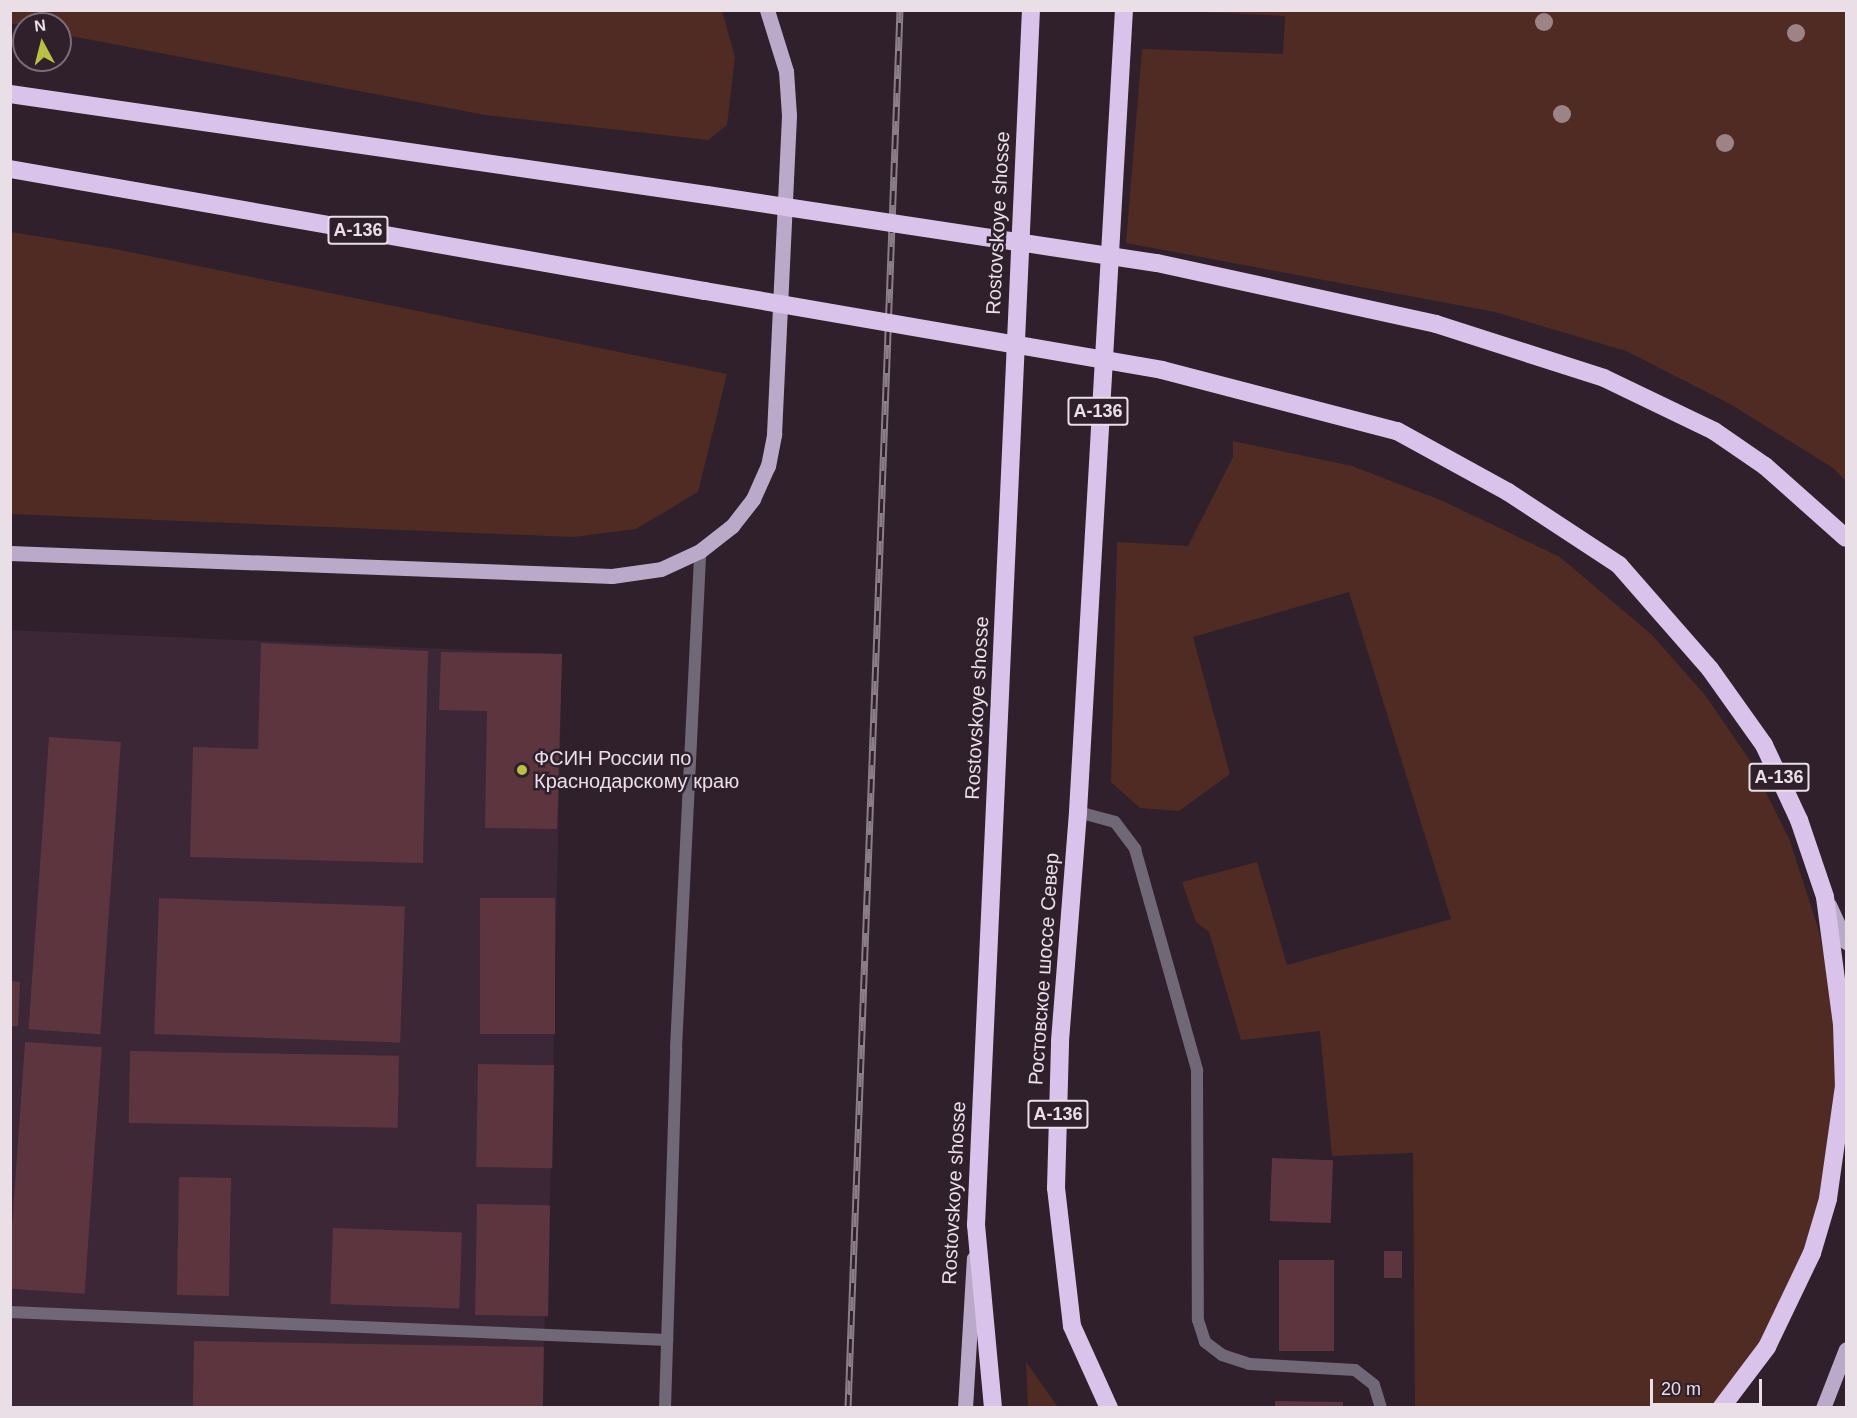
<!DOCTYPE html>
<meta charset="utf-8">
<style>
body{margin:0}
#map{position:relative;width:1857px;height:1418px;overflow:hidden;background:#2f202b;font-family:Helvetica,sans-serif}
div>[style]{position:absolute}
.built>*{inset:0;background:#3c2736}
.green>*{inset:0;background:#502b24}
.building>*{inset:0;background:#5d353f;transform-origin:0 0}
.lane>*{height:12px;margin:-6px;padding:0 6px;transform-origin:6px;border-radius:6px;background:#706777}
.street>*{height:12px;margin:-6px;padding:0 6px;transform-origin:6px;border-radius:6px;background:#706777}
.primary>*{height:15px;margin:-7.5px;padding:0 7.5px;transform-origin:7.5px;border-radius:7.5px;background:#bba9c9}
.highway>*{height:18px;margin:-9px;padding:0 9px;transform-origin:9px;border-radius:9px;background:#d9c3ea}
.rail>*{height:7px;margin-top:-3.5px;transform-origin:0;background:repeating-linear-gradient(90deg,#2f202b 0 14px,#8b7e88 0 28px);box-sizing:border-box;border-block:2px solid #8b7e88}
.highway-bridge>*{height:18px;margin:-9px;padding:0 9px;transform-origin:9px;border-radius:9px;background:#d9c3ea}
.trees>*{width:18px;height:18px;margin:-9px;border-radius:50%;background:#9c8486}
.dots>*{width:16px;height:16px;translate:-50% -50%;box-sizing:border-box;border:3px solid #2f202b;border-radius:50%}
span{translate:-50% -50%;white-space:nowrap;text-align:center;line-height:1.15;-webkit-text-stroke:5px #2f202b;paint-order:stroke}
.shield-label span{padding:2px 4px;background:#2f202b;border:2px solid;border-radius:4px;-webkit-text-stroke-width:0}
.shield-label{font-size:18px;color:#eadfe7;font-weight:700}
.street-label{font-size:20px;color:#eadfe7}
.poi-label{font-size:20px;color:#eadfe7}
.left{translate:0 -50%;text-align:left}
.frame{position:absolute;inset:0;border:12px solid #eadfe7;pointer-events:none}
.north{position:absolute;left:12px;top:12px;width:60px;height:60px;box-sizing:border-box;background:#2f202b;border:2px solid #7a6c76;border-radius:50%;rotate:353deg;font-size:16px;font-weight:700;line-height:24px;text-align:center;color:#eadfe7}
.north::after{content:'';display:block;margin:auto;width:21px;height:27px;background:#bac045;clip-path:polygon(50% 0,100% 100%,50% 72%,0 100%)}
.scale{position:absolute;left:1650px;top:1379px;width:112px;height:27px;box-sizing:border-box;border:3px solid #eadfe7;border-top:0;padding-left:8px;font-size:18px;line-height:21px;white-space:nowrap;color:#eadfe7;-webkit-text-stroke:4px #2f202b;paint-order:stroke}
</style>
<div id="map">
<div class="built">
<i style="clip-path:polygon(10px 630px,562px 654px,551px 1168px,541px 1407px,11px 1407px)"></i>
</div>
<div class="green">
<i style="clip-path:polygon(10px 11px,722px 11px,735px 57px,727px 125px,708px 140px,485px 115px,60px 34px,60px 24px,11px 24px)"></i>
<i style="clip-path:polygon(1184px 11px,1846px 11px,1846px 481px,1833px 468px,1730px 404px,1626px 351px,1495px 312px,1126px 243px,1142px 49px,1283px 54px,1285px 16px)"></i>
<i style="clip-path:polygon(11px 232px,115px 249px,727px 374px,698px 492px,636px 529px,573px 537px,11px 514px)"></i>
<i style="clip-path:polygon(1233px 441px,1352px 466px,1443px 501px,1560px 557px,1652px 635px,1705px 695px,1751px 762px,1790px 841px,1819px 931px,1834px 1007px,1837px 1093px,1819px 1208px,1789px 1291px,1744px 1371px,1710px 1407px,1415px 1407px,1413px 1153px,1332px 1156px,1320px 1031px,1241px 1040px,1209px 932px,1196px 922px,1182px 882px,1257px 862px,1287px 965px,1451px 919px,1349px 592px,1193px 637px,1230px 774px,1179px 811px,1140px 808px,1111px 782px,1117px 542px,1188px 546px,1233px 457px)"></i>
<i style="clip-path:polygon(1026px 1362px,1058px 1407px,1028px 1407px)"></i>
</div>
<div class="building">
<i style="clip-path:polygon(261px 643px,428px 651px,423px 863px,190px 857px,193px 747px,258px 749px)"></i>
<i style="clip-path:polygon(441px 652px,562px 654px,557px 829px,485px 828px,487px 711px,439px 710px)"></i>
<i style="left:49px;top:737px;width:72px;height:293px;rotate:4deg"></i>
<i style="left:159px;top:898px;width:246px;height:136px;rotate:2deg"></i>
<i style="left:480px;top:898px;width:75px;height:136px"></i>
<i style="clip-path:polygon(10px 981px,20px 982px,18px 1026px,10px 1026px)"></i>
<i style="left:25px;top:1042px;width:77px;height:247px;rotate:4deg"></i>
<i style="left:130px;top:1051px;width:269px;height:72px;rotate:1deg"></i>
<i style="left:478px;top:1064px;width:76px;height:103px;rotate:1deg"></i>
<i style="left:1272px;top:1158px;width:61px;height:63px;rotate:2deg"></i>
<i style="left:179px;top:1177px;width:52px;height:118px;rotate:1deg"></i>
<i style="left:477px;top:1204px;width:73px;height:111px;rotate:1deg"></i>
<i style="left:333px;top:1228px;width:129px;height:76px;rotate:2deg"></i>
<i style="left:1384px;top:1251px;width:18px;height:27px"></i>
<i style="left:1279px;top:1260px;width:55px;height:91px"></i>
<i style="left:194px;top:1341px;width:350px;height:67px;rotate:1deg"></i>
<i style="clip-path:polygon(1275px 1401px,1343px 1402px,1343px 1408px,1275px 1408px)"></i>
</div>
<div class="lane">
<i style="left:1078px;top:812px;width:38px;rotate:15deg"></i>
<i style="left:1115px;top:822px;width:34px;rotate:53deg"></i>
<i style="left:1135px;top:849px;width:230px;rotate:74.3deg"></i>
<i style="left:1197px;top:1070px;width:250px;rotate:89.8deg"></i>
<i style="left:1198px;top:1320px;width:23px;rotate:72deg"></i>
<i style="left:1205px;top:1342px;width:21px;rotate:37deg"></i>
<i style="left:1222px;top:1355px;width:29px;rotate:18deg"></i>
<i style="left:1250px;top:1364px;width:105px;rotate:3.3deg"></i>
<i style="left:1355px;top:1370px;width:24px;rotate:38deg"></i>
<i style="left:1374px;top:1385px;width:24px;rotate:73deg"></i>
<i style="left:10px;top:1312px;width:658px;rotate:2.44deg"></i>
</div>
<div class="street">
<i style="left:665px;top:1408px;width:360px;rotate:-88.2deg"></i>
<i style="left:676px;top:1048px;width:498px;rotate:-87.2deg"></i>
</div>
<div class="primary">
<i style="left:10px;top:553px;width:602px;rotate:2.19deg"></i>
<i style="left:612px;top:576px;width:49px;rotate:-8.1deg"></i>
<i style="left:661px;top:569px;width:43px;rotate:-24.8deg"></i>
<i style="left:700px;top:551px;width:41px;rotate:-38deg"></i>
<i style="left:732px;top:526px;width:34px;rotate:-52deg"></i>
<i style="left:753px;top:499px;width:36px;rotate:-66deg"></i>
<i style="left:768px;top:466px;width:33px;rotate:-79deg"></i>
<i style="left:774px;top:434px;width:319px;rotate:-87.3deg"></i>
<i style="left:789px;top:115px;width:44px;rotate:-93.9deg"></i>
<i style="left:786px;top:71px;width:64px;rotate:-107.3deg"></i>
<i style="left:1829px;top:905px;width:41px;rotate:65.3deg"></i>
<i style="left:965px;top:1408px;width:150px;rotate:-86.6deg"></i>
<i style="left:1823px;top:1408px;width:63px;rotate:-68.7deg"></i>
</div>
<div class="highway">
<i style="left:10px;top:94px;width:704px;rotate:8.25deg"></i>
<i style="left:10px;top:169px;width:706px;rotate:9.96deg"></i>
<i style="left:1157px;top:263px;width:286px;rotate:12.3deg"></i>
<i style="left:1436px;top:324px;width:176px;rotate:17.8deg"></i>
<i style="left:1604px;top:378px;width:122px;rotate:25.7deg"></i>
<i style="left:1714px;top:431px;width:62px;rotate:34.5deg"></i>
<i style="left:1765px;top:466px;width:108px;rotate:41.6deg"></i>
<i style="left:1162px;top:370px;width:243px;rotate:14.6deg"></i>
<i style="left:1397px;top:431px;width:127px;rotate:28.8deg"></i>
<i style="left:1508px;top:492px;width:133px;rotate:33.3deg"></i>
<i style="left:1619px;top:565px;width:138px;rotate:48.8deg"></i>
<i style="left:1710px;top:669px;width:93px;rotate:54.6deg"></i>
<i style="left:1764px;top:745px;width:83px;rotate:65deg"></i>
<i style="left:1799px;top:820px;width:81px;rotate:71.3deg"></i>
<i style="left:1825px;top:897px;width:128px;rotate:82.4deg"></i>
<i style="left:1842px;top:1024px;width:62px;rotate:88.2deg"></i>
<i style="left:1844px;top:1086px;width:114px;rotate:98.1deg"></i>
<i style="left:1828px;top:1199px;width:56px;rotate:106.5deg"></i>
<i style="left:1812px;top:1253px;width:104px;rotate:115.6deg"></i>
<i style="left:1767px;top:1347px;width:76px;rotate:127deg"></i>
<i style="left:993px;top:1408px;width:184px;rotate:-95.3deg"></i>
<i style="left:976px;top:1225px;width:1216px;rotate:-87.41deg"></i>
<i style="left:1109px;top:1408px;width:90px;rotate:-114.3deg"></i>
<i style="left:1072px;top:1326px;width:139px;rotate:-96.6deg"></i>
<i style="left:1056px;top:1188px;width:147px;rotate:-88.4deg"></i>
<i style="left:1060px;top:1041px;width:230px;rotate:-85.5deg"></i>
<i style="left:1078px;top:812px;width:803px;rotate:-86.72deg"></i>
</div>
<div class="rail">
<i style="left:848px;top:1408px;width:1399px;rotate:-87.87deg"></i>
</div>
<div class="highway-bridge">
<i style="left:707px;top:195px;width:455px;rotate:8.6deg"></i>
<i style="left:705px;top:291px;width:464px;rotate:9.8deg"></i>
</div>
<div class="trees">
<i style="left:1544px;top:22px"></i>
<i style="left:1796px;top:33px"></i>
<i style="left:1562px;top:114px"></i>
<i style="left:1725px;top:143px"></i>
</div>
<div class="dots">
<i style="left:522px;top:770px;background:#bac045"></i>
</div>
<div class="shield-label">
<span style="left:358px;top:230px">А-136</span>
<span style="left:1098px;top:411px">А-136</span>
<span style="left:1779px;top:777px">А-136</span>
<span style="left:1058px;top:1114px">А-136</span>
</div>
<div class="street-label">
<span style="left:998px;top:223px;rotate:-87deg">Rostovskoye shosse</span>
<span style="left:977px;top:708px;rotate:-87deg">Rostovskoye shosse</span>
<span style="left:1044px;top:969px;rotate:-86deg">Ростовское шоссе Север</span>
<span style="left:954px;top:1193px;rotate:-87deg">Rostovskoye shosse</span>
</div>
<div class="poi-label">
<span class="left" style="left:534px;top:770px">ФСИН России по<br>Краснодарскому краю</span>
</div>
<div class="frame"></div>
<div class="north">N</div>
<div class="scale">20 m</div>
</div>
